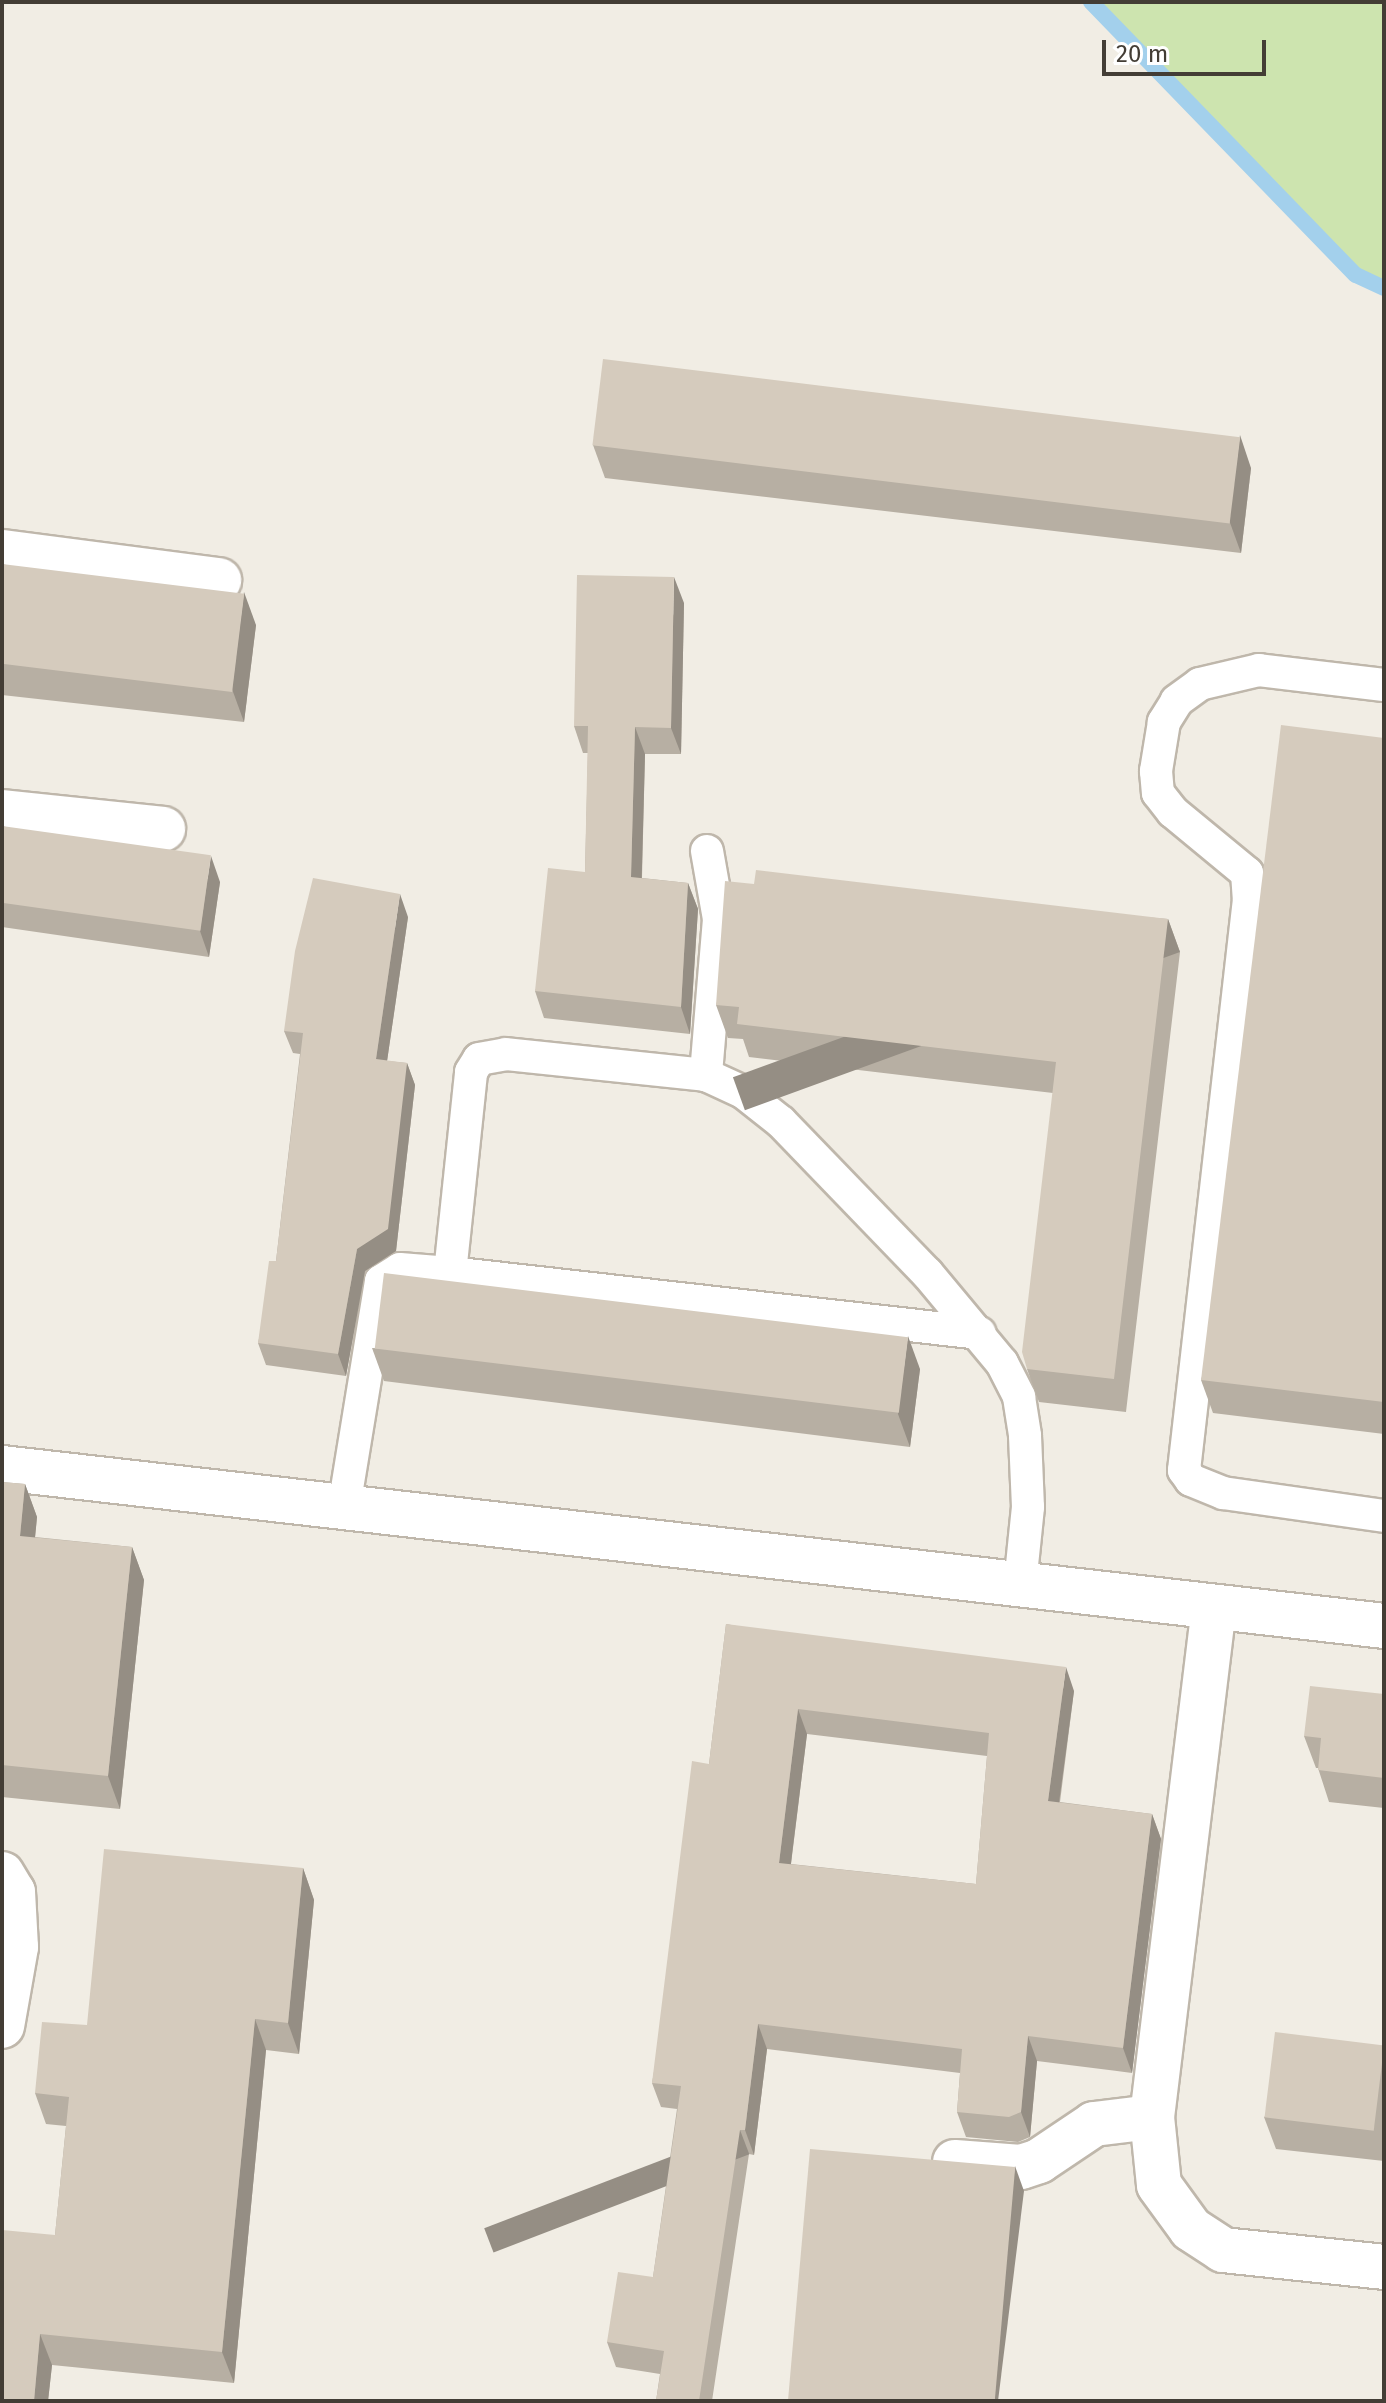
<!DOCTYPE html>
<style>
body{margin:0}
#map{position:relative;width:1386px;height:2403px;overflow:hidden;background:#f1ede4;font-family:"Fira Sans",sans-serif}
div>[style]{position:absolute}
.green>*{inset:0;background:#cde4af}
.stream>*{height:16px;margin:-8px;padding:0 8px;transform-origin:8px;border-radius:8px;background:#a3d0ec}
.roads{filter:drop-shadow(2px 0 #bfb7ab) drop-shadow(-2px 0 #bfb7ab) drop-shadow(0 2px #bfb7ab) drop-shadow(0 -2px #bfb7ab)}
.lane>*{height:32px;margin:-16px;padding:0 16px;transform-origin:16px;border-radius:16px;background:#fff}
.street>*{height:44px;margin:-22px;padding:0 22px;transform-origin:22px;border-radius:22px;background:#fff}
.wall>*{inset:0;background:#b7afa3}
.shaded-wall>*{inset:0;background:#958e84;transform-origin:0 0}
.building>*{inset:0;background:#d5cbbd;transform-origin:0 0}
span{translate:-50% -50%;white-space:nowrap;text-align:center;line-height:1.15;-webkit-text-stroke:6px #fff;paint-order:stroke}
.frame{position:absolute;inset:0;border:4px solid #433d35;pointer-events:none}
.scale{position:absolute;left:1102px;top:40px;width:164px;height:36px;box-sizing:border-box;border:4px solid #433d35;border-top:0;padding-left:10px;font-size:24px;line-height:28px;white-space:nowrap;color:#433d35;-webkit-text-stroke:6px #fff;paint-order:stroke}
</style>
<div id="map">
<div class="green">
<i style="clip-path:polygon(1091px 2px,1384px 2px,1384px 288px,1356px 275px)"></i>
</div>
<div class="stream">
<i style="left:1091px;top:2px;width:380px;rotate:45.9deg"></i>
<i style="left:1356px;top:275px;width:31px;rotate:25deg"></i>
</div>
<div class="roads">
<div class="lane">
<i style="left:1384px;top:685px;width:126px;rotate:-173.2deg"></i>
<i style="left:1259px;top:670px;width:61px;rotate:166.7deg"></i>
<i style="left:1200px;top:684px;width:29px;rotate:144deg"></i>
<i style="left:1177px;top:701px;width:25px;rotate:122deg"></i>
<i style="left:1164px;top:722px;width:50px;rotate:99.3deg"></i>
<i style="left:1156px;top:771px;width:22px;rotate:85deg"></i>
<i style="left:1158px;top:793px;width:24px;rotate:52deg"></i>
<i style="left:1173px;top:812px;width:96px;rotate:39.5deg"></i>
<i style="left:1247px;top:873px;width:26px;rotate:86deg"></i>
<i style="left:1249px;top:899px;width:575px;rotate:96.49deg"></i>
<i style="left:1184px;top:1470px;width:12px;rotate:55deg"></i>
<i style="left:1191px;top:1480px;width:35px;rotate:22deg"></i>
<i style="left:1223px;top:1493px;width:163px;rotate:8.1deg"></i>
<i style="left:707px;top:851px;width:69px;rotate:80deg"></i>
<i style="left:719px;top:919px;width:157px;rotate:94.8deg"></i>
<i style="left:706px;top:1075px;width:41px;rotate:24.7deg"></i>
<i style="left:743px;top:1092px;width:48px;rotate:38.3deg"></i>
<i style="left:781px;top:1122px;width:210px;rotate:46deg"></i>
<i style="left:927px;top:1273px;width:117px;rotate:50.2deg"></i>
<i style="left:1002px;top:1363px;width:38px;rotate:63deg"></i>
<i style="left:1019px;top:1397px;width:39px;rotate:81deg"></i>
<i style="left:1025px;top:1436px;width:71px;rotate:87.6deg"></i>
<i style="left:1028px;top:1507px;width:78px;rotate:95.9deg"></i>
<i style="left:450px;top:1273px;width:533px;rotate:6.46deg"></i>
<i style="left:344px;top:1507px;width:229px;rotate:-80.7deg"></i>
<i style="left:381px;top:1281px;width:22px;rotate:-32deg"></i>
<i style="left:400px;top:1269px;width:50px;rotate:4.6deg"></i>
<i style="left:450px;top:1273px;width:202px;rotate:-84deg"></i>
<i style="left:471px;top:1072px;width:15px;rotate:-58deg"></i>
<i style="left:479px;top:1059px;width:27px;rotate:-10deg"></i>
<i style="left:506px;top:1054px;width:201px;rotate:6deg"></i>
</div>
<div class="street">
<i style="left:2px;top:552px;width:219px;rotate:7.4deg"></i>
<i style="left:2px;top:812px;width:162px;rotate:6deg"></i>
<i style="left:2px;top:1468px;width:1391px;rotate:6.52deg"></i>
<i style="left:1214px;top:1607px;width:514px;rotate:96.93deg"></i>
<i style="left:1152px;top:2117px;width:68px;rotate:84.1deg"></i>
<i style="left:1159px;top:2185px;width:54px;rotate:54deg"></i>
<i style="left:1191px;top:2229px;width:38px;rotate:33deg"></i>
<i style="left:1223px;top:2250px;width:162px;rotate:6deg"></i>
<i style="left:2px;top:1874px;width:21px;rotate:59deg"></i>
<i style="left:13px;top:1892px;width:55px;rotate:86.9deg"></i>
<i style="left:16px;top:1947px;width:80px;rotate:100deg"></i>
<i style="left:955px;top:2162px;width:66px;rotate:4.3deg"></i>
<i style="left:1021px;top:2167px;width:19px;rotate:-18deg"></i>
<i style="left:1039px;top:2161px;width:66px;rotate:-33.9deg"></i>
<i style="left:1094px;top:2124px;width:58px;rotate:-6.9deg"></i>
</div>
</div>
<div class="wall">
<i style="clip-path:polygon(593px 445px,1251px 468px,1241px 553px,605px 478px)"></i>
<i style="clip-path:polygon(2px 564px,256px 625px,244px 722px,2px 695px)"></i>
<i style="clip-path:polygon(684px 603px,681px 754px,645px 754px,642px 878px,688px 883px,698px 909px,690px 1034px,544px 1018px,535px 991px,585px 872px,588px 753px,583px 753px,574px 726px)"></i>
<i style="clip-path:polygon(1384px 738px,1384px 1434px,1213px 1413px,1201px 1380px)"></i>
<i style="clip-path:polygon(2px 826px,220px 882px,209px 957px,2px 927px)"></i>
<i style="clip-path:polygon(754px 884px,1168px 919px,1180px 952px,1126px 1412px,1039px 1402px,1027px 1369px,1053px 1093px,749px 1057px,743px 1039px,728px 1038px,716px 1005px)"></i>
<i style="clip-path:polygon(408px 917px,387px 1061px,407px 1063px,415px 1085px,396px 1251px,365px 1271px,346px 1376px,266px 1365px,258px 1343px,276px 1261px,300px 1054px,293px 1053px,284px 1031px)"></i>
<i style="clip-path:polygon(372px 1348px,920px 1369px,910px 1447px,384px 1381px)"></i>
<i style="clip-path:polygon(2px 1482px,25px 1484px,37px 1517px,35px 1537px,132px 1547px,144px 1580px,120px 1809px,2px 1797px)"></i>
<i style="clip-path:polygon(evenodd,726px 1624px,1074px 1691px,1060px 1802px,1152px 1814px,1161px 1839px,1132px 2073px,1037px 2061px,1030px 2137px,1018px 2142px,966px 2137px,957px 2112px,960px 2073px,767px 2049px,754px 2155px,749px 2154px,712px 2401px,656px 2401px,660px 2374px,616px 2367px,607px 2342px,653px 2277px,677px 2109px,661px 2107px,652px 2083px,709px 1764px,726px 1624px,807px 1734px,987px 1756px,976px 1884px,791px 1864px,807px 1734px)"></i>
<i style="clip-path:polygon(1384px 1694px,1384px 1808px,1329px 1802px,1318px 1768px,1316px 1768px,1304px 1736px)"></i>
<i style="clip-path:polygon(303px 1868px,314px 1900px,299px 2054px,266px 2050px,234px 2383px,52px 2365px,48px 2401px,2px 2401px,55px 2235px,66px 2126px,46px 2124px,35px 2093px,87px 2025px)"></i>
<i style="clip-path:polygon(1384px 2045px,1384px 2161px,1276px 2149px,1264px 2117px)"></i>
</div>
<div class="shaded-wall">
<i style="clip-path:polygon(1240px 435px,1251px 468px,1241px 553px,1229px 520px)"></i>
<i style="clip-path:polygon(674px 577px,684px 603px,681px 754px,671px 728px)"></i>
<i style="clip-path:polygon(244px 592px,256px 625px,244px 722px,232px 689px)"></i>
<i style="clip-path:polygon(635px 727px,645px 754px,641px 903px,631px 877px)"></i>
<i style="clip-path:polygon(211px 856px,220px 882px,209px 957px,200px 931px)"></i>
<i style="clip-path:polygon(688px 883px,698px 909px,690px 1034px,681px 1007px)"></i>
<i style="clip-path:polygon(400px 894px,408px 917px,384px 1082px,376px 1059px)"></i>
<i style="left:1168px;top:919px;width:35px;height:463px;rotate:70deg"></i>
<i style="clip-path:polygon(407px 1063px,415px 1085px,396px 1251px,365px 1271px,346px 1376px,338px 1354px,357px 1249px)"></i>
<i style="clip-path:polygon(908px 1336px,920px 1369px,910px 1447px,898px 1414px)"></i>
<i style="clip-path:polygon(25px 1484px,37px 1517px,32px 1569px,20px 1536px)"></i>
<i style="clip-path:polygon(132px 1547px,144px 1580px,120px 1809px,108px 1776px)"></i>
<i style="clip-path:polygon(1066px 1667px,1074px 1691px,1056px 1825px,1048px 1801px)"></i>
<i style="clip-path:polygon(798px 1709px,807px 1734px,788px 1887px,779px 1863px)"></i>
<i style="clip-path:polygon(1152px 1814px,1161px 1839px,1132px 2073px,1123px 2048px)"></i>
<i style="clip-path:polygon(303px 1868px,314px 1900px,299px 2054px,288px 2023px)"></i>
<i style="clip-path:polygon(255px 2019px,266px 2050px,234px 2383px,222px 2352px)"></i>
<i style="clip-path:polygon(758px 2024px,767px 2049px,754px 2155px,745px 2130px)"></i>
<i style="clip-path:polygon(1028px 2036px,1037px 2061px,1030px 2137px,1021px 2112px)"></i>
<i style="left:740px;top:2130px;width:26px;height:274px;rotate:69deg"></i>
<i style="clip-path:polygon(1015px 2166px,1024px 2191px,998px 2401px,985px 2401px)"></i>
<i style="clip-path:polygon(40px 2334px,52px 2365px,48px 2401px,34px 2401px)"></i>
</div>
<div class="building">
<i style="left:603px;top:359px;width:642px;height:87px;rotate:7deg"></i>
<i style="left:2px;top:564px;width:244px;height:99px;rotate:7deg"></i>
<i style="clip-path:polygon(577px 575px,674px 577px,671px 728px,635px 727px,631px 877px,688px 883px,681px 1007px,535px 991px,548px 868px,585px 872px,588px 726px,574px 726px)"></i>
<i style="clip-path:polygon(1281px 725px,1384px 738px,1384px 1402px,1201px 1380px)"></i>
<i style="left:2px;top:826px;width:211px;height:76px;rotate:8deg"></i>
<i style="clip-path:polygon(756px 870px,1168px 919px,1114px 1379px,1027px 1369px,1022px 1352px,1056px 1062px,737px 1024px,739px 1007px,716px 1005px,725px 881px,754px 884px)"></i>
<i style="clip-path:polygon(313px 878px,400px 894px,376px 1059px,407px 1063px,388px 1229px,357px 1249px,338px 1354px,258px 1343px,269px 1261px,276px 1261px,303px 1033px,284px 1031px,295px 951px)"></i>
<i style="left:384px;top:1273px;width:528px;height:76px;rotate:7deg"></i>
<i style="clip-path:polygon(2px 1482px,25px 1484px,20px 1536px,132px 1547px,108px 1776px,2px 1765px)"></i>
<i style="clip-path:polygon(evenodd,726px 1624px,1066px 1667px,1048px 1801px,1152px 1814px,1123px 2048px,1028px 2036px,1021px 2112px,1009px 2117px,957px 2112px,962px 2049px,758px 2024px,745px 2130px,740px 2130px,699px 2401px,656px 2401px,664px 2351px,607px 2342px,618px 2272px,653px 2277px,681px 2086px,652px 2083px,692px 1761px,709px 1764px,726px 1624px,798px 1709px,989px 1733px,976px 1884px,779px 1863px,798px 1709px)"></i>
<i style="clip-path:polygon(1310px 1686px,1384px 1694px,1384px 1778px,1318px 1770px,1321px 1738px,1304px 1736px)"></i>
<i style="clip-path:polygon(104px 1849px,303px 1868px,288px 2023px,255px 2019px,222px 2352px,40px 2334px,34px 2401px,2px 2401px,2px 2230px,55px 2235px,69px 2097px,35px 2093px,42px 2022px,87px 2025px)"></i>
<i style="left:1275px;top:2032px;width:110px;height:86px;rotate:7deg"></i>
<i style="left:810px;top:2149px;width:206px;height:254px;rotate:5deg"></i>
</div>
<div class="frame"></div>
<div class="scale">20 m</div>
</div>
